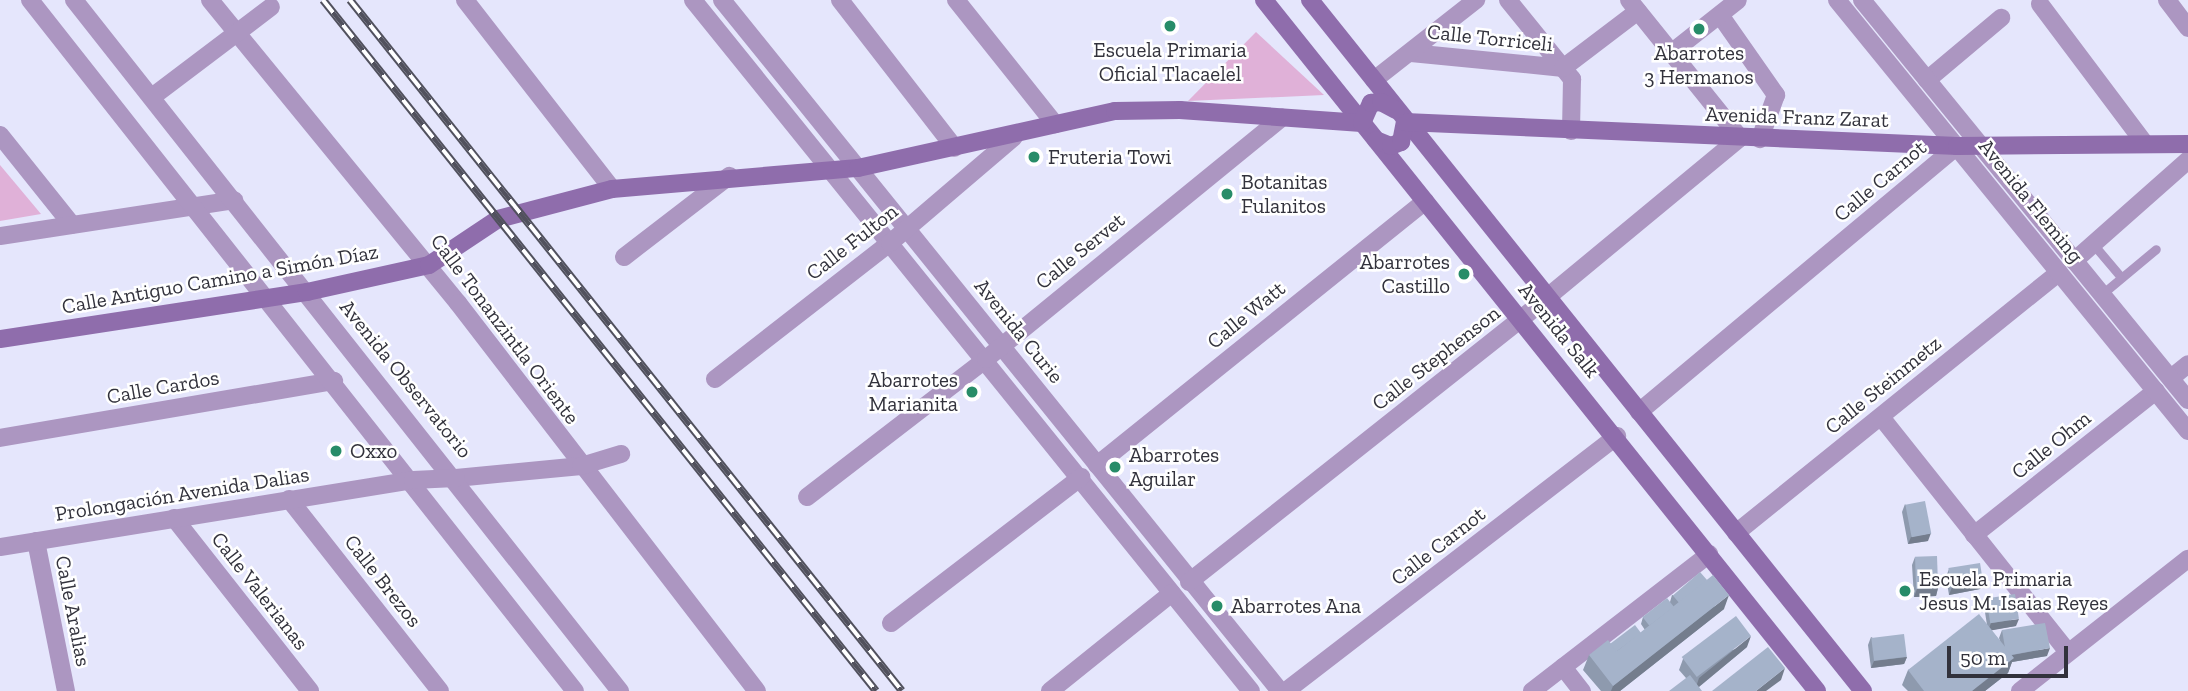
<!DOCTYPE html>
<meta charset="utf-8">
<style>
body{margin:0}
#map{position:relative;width:2188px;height:691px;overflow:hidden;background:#e5e6fc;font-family:"Zilla Slab",serif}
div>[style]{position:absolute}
.green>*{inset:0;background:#e0b1d8}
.service>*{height:9px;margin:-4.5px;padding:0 4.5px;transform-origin:4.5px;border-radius:4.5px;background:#ac96c1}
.minor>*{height:18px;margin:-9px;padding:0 9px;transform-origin:9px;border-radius:9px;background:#ac96c1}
.tertiary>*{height:18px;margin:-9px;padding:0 9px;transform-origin:9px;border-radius:9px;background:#ac96c1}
.secondary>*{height:18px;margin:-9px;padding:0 9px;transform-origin:9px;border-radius:9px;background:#8f6dac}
.rail>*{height:8px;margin-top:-4px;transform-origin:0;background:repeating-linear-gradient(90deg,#fff 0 16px,#51515d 0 32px);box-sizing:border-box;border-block:2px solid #51515d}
.wall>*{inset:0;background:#8e9aae}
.shaded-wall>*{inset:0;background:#747d8d}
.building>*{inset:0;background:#a5b3ca;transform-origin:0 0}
.dots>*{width:19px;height:19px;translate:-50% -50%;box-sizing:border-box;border:4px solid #fff;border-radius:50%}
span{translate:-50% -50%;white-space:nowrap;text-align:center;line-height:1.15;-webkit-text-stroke:5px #fff;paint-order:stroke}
.street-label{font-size:21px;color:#32323c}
.poi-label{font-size:21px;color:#32323c}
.left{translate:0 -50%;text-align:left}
.right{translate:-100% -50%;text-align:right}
.scale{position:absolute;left:1947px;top:646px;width:121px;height:32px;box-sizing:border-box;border:4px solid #32323c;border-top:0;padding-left:9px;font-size:21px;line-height:24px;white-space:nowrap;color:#32323c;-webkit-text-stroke:5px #fff;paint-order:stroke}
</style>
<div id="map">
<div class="green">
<i style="clip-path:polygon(1256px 32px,1324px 95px,1188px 101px)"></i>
<i style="clip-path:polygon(0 165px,41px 214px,0 221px)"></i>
</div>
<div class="service">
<i style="left:2093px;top:244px;width:43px;rotate:49.7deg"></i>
<i style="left:2102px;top:294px;width:70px;rotate:-39.8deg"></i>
</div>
<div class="minor">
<i style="left:210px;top:0;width:392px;rotate:50.7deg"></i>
<i style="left:458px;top:303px;width:490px;rotate:52.4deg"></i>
<i style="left:465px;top:0;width:239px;rotate:52.1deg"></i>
<i style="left:693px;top:0;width:888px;rotate:51.08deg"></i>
<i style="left:722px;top:0;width:888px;rotate:51.08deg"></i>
<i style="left:840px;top:0;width:187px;rotate:52.2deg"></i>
<i style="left:956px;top:0;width:159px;rotate:51.4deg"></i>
<i style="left:1508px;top:0;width:102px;rotate:51deg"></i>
<i style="left:1572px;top:79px;width:52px;rotate:91.1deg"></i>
<i style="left:2167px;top:0;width:35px;rotate:53deg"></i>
<i style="left:2040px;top:4px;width:175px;rotate:53.1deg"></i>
<i style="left:1720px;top:15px;width:98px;rotate:55deg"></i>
<i style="left:1776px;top:95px;width:47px;rotate:110deg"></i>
<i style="left:1411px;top:53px;width:153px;rotate:5.6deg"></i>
<i style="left:1563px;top:68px;width:94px;rotate:-37.2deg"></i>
<i style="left:1671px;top:53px;width:85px;rotate:-38.3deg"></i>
<i style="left:1374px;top:80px;width:130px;rotate:-38.1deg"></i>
<i style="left:1927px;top:80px;width:97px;rotate:-40deg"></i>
<i style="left:152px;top:97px;width:149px;rotate:-37.1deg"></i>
<i style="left:0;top:135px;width:115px;rotate:51.3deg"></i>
<i style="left:0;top:236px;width:237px;rotate:-8.7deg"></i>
<i style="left:624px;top:257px;width:133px;rotate:-37.6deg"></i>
<i style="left:2074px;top:261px;width:152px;rotate:-41.5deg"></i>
<i style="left:2171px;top:378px;width:22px;rotate:-39deg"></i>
<i style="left:715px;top:379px;width:222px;rotate:-37.9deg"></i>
<i style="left:890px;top:243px;width:163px;rotate:-40.5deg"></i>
<i style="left:1639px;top:412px;width:415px;rotate:-39.9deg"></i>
<i style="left:1881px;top:417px;width:300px;rotate:51.5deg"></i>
<i style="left:0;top:438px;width:339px;rotate:-9.7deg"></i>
<i style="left:1097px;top:465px;width:421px;rotate:-38.8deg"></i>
<i style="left:456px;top:478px;width:126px;rotate:-5.5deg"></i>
<i style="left:581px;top:466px;width:42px;rotate:-16.7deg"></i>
<i style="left:807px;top:497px;width:226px;rotate:-37.6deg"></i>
<i style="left:986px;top:359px;width:382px;rotate:-39.2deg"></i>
<i style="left:289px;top:499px;width:244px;rotate:51.8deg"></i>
<i style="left:174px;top:518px;width:220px;rotate:51.8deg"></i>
<i style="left:1736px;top:533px;width:415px;rotate:-38.9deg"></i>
<i style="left:1974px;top:535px;width:232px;rotate:-38.4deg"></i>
<i style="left:36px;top:541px;width:153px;rotate:78.7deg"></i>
<i style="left:1189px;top:582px;width:424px;rotate:-38.4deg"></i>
<i style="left:1521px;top:319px;width:284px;rotate:-39.6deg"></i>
<i style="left:1740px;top:138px;width:177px;rotate:-128.8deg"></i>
<i style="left:891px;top:623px;width:240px;rotate:-37.5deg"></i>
<i style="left:1563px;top:667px;width:31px;rotate:52deg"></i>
<i style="left:1050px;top:691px;width:156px;rotate:-38.8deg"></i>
<i style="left:1286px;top:691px;width:418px;rotate:-37.6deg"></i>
<i style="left:1532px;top:691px;width:224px;rotate:-37.7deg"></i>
<i style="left:2020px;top:691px;width:214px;rotate:-38.2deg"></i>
</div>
<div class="tertiary">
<i style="left:30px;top:0;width:880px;rotate:51.74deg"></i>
<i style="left:74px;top:0;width:881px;rotate:51.69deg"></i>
<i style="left:1837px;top:0;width:556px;rotate:50.84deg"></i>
<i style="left:1862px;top:0;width:516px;rotate:50.82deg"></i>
<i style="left:0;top:547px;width:418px;rotate:-9.2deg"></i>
<i style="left:413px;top:480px;width:43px;rotate:-2.7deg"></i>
</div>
<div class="secondary">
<i style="left:1264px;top:0;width:885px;rotate:51.33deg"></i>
<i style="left:1310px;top:0;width:885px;rotate:51.33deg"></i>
<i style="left:1376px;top:140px;width:16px;rotate:22deg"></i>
<i style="left:1391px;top:146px;width:11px;rotate:-22deg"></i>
<i style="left:1401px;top:142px;width:20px;rotate:-79deg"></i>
<i style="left:1405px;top:122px;width:553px;rotate:2.49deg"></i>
<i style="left:1957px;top:146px;width:231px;rotate:-0.5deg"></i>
<i style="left:0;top:339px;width:311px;rotate:-8.7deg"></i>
<i style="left:307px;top:292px;width:125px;rotate:-12.5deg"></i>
<i style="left:429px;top:265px;width:83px;rotate:-33.7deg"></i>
<i style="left:498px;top:219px;width:118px;rotate:-14.7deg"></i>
<i style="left:612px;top:189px;width:247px;rotate:-4.9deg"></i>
<i style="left:858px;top:168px;width:263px;rotate:-12.5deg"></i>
<i style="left:1115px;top:111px;width:65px;rotate:-0.9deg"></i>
<i style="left:1180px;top:110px;width:182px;rotate:4.1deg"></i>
<i style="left:1362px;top:123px;width:22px;rotate:-66deg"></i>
<i style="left:1371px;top:103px;width:10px;rotate:-6deg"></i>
<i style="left:1381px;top:102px;width:17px;rotate:28deg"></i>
</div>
<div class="rail">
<i style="left:323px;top:0;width:885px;rotate:51.33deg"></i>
<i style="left:350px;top:0;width:884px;rotate:51.38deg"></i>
</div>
<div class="wall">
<i style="clip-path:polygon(1905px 504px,1928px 541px,1908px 544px,1902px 512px)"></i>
<i style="clip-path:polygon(1915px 557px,1938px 588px,1936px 596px,1914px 597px,1912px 565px)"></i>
<i style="clip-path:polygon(1949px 569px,1983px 581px,1980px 589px,1949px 595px,1946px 577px)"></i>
<i style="clip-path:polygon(1672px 595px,1724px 609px,1620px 691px,1601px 691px,1583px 670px,1589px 655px,1611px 644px,1641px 633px,1645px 630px,1641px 624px,1643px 617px,1670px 602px)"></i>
<i style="clip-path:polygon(1986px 598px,2016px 626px,1991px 630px,2000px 641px,1999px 638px,2002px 630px,2047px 656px,2012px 662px,2008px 673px,1985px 691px,1908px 691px,1902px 685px,1908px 670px,1987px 625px,1984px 606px)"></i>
<i style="clip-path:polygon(1871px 637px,1907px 657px,1904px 664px,1871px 668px,1868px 645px)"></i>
<i style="clip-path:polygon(1747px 647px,1699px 687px,1686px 678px,1679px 670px,1683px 659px)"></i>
</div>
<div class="shaded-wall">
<i style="clip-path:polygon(1931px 533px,1928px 541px,1908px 544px,1911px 537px)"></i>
<i style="clip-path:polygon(1983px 581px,1980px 589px,1949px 595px,1952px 587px)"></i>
<i style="clip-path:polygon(1938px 588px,1936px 596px,1914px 597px,1917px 589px)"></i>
<i style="clip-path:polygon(1729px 595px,1724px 609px,1620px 691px,1611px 691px,1613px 686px)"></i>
<i style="clip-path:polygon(2019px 619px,2016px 626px,1988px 631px,1991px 623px)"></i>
<i style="clip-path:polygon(1751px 636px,1747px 647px,1695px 690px,1699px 678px)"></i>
<i style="clip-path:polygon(2050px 648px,2047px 656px,2012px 662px,2008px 673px,1985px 691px,1972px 691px,2007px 656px)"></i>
<i style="clip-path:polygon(1907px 657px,1904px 664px,1871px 668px,1874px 661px)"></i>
<i style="clip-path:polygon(1785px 668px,1781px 680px,1766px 691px,1756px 691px)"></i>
</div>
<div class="building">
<i style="left:1925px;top:501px;width:33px;height:20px;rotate:79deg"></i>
<i style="left:1937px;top:556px;width:32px;height:22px;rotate:88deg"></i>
<i style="left:1980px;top:563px;width:18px;height:32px;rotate:81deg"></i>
<i style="left:1700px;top:572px;width:11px;height:36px;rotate:49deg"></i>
<i style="clip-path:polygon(1713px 575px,1729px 595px,1613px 686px,1589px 655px,1608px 640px,1617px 651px)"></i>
<i style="left:2015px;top:594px;width:25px;height:29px;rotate:81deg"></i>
<i style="left:1667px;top:598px;width:11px;height:31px;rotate:52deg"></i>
<i style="clip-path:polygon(1979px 614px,2014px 658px,1972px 691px,1924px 691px,1908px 670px)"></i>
<i style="left:1736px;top:616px;width:25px;height:68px;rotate:53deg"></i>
<i style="clip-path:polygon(2045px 623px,2050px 648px,2011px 655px,2005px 648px,2002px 630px)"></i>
<i style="left:1635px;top:625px;width:10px;height:31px;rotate:53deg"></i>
<i style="left:1904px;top:634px;width:23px;height:33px;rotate:83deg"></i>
<i style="clip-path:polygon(1768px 647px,1785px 668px,1756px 691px,1712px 691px)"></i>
<i style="clip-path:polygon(1690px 675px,1702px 691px,1669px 691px)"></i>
</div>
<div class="dots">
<i style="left:1170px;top:26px;background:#278c68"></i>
<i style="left:1699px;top:29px;background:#278c68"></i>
<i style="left:1034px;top:157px;background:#278c68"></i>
<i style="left:1227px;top:194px;background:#278c68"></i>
<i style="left:1464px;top:274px;background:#278c68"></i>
<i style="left:972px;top:392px;background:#278c68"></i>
<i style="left:336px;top:451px;background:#278c68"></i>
<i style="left:1115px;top:467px;background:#278c68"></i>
<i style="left:1905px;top:591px;background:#278c68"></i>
<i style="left:1217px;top:606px;background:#278c68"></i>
</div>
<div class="street-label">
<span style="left:1490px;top:38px;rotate:6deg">Calle Torriceli</span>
<span style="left:1797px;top:117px;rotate:2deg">Avenida Franz Zarat</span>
<span style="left:1880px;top:181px;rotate:-40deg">Calle Carnot</span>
<span style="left:2031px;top:201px;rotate:51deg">Avenida Fleming</span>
<span style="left:852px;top:242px;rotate:-38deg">Calle Fulton</span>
<span style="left:1080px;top:251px;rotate:-39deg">Calle Servet</span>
<span style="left:220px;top:279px;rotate:-10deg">Calle Antiguo Camino a Simón Díaz</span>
<span style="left:1246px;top:315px;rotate:-39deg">Calle Watt</span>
<span style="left:505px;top:329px;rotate:53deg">Calle Tonanzintla Oriente</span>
<span style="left:1559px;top:330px;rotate:51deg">Avenida Salk</span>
<span style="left:1019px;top:331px;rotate:51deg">Avenida Curie</span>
<span style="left:1436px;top:358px;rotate:-38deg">Calle Stephenson</span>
<span style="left:406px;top:379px;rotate:51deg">Avenida Observatorio</span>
<span style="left:1883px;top:385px;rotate:-39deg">Calle Steinmetz</span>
<span style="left:163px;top:387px;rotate:-10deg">Calle Cardos</span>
<span style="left:2051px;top:445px;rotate:-39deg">Calle Ohm</span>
<span style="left:182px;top:494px;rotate:-9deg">Prolongación Avenida Dalias</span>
<span style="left:1438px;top:546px;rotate:-38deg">Calle Carnot</span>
<span style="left:383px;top:581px;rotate:52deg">Calle Brezos</span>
<span style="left:260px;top:591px;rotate:52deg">Calle Valerianas</span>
<span style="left:73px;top:611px;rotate:79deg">Calle Aralias</span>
</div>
<div class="poi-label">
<span style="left:1170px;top:62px">Escuela Primaria<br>Oficial Tlacaelel</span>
<span style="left:1699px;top:65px">Abarrotes<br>3 Hermanos</span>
<span class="left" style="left:1048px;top:157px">Fruteria Towi</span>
<span class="left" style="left:1241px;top:194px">Botanitas<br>Fulanitos</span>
<span class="right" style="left:1450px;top:274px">Abarrotes<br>Castillo</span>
<span class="right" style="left:958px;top:392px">Abarrotes<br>Marianita</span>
<span class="left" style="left:350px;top:451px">Oxxo</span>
<span class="left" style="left:1129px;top:467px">Abarrotes<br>Aguilar</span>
<span class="left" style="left:1919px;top:591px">Escuela Primaria<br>Jesus M. Isaias Reyes</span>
<span class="left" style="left:1231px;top:606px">Abarrotes Ana</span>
</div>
<div class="scale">50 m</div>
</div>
